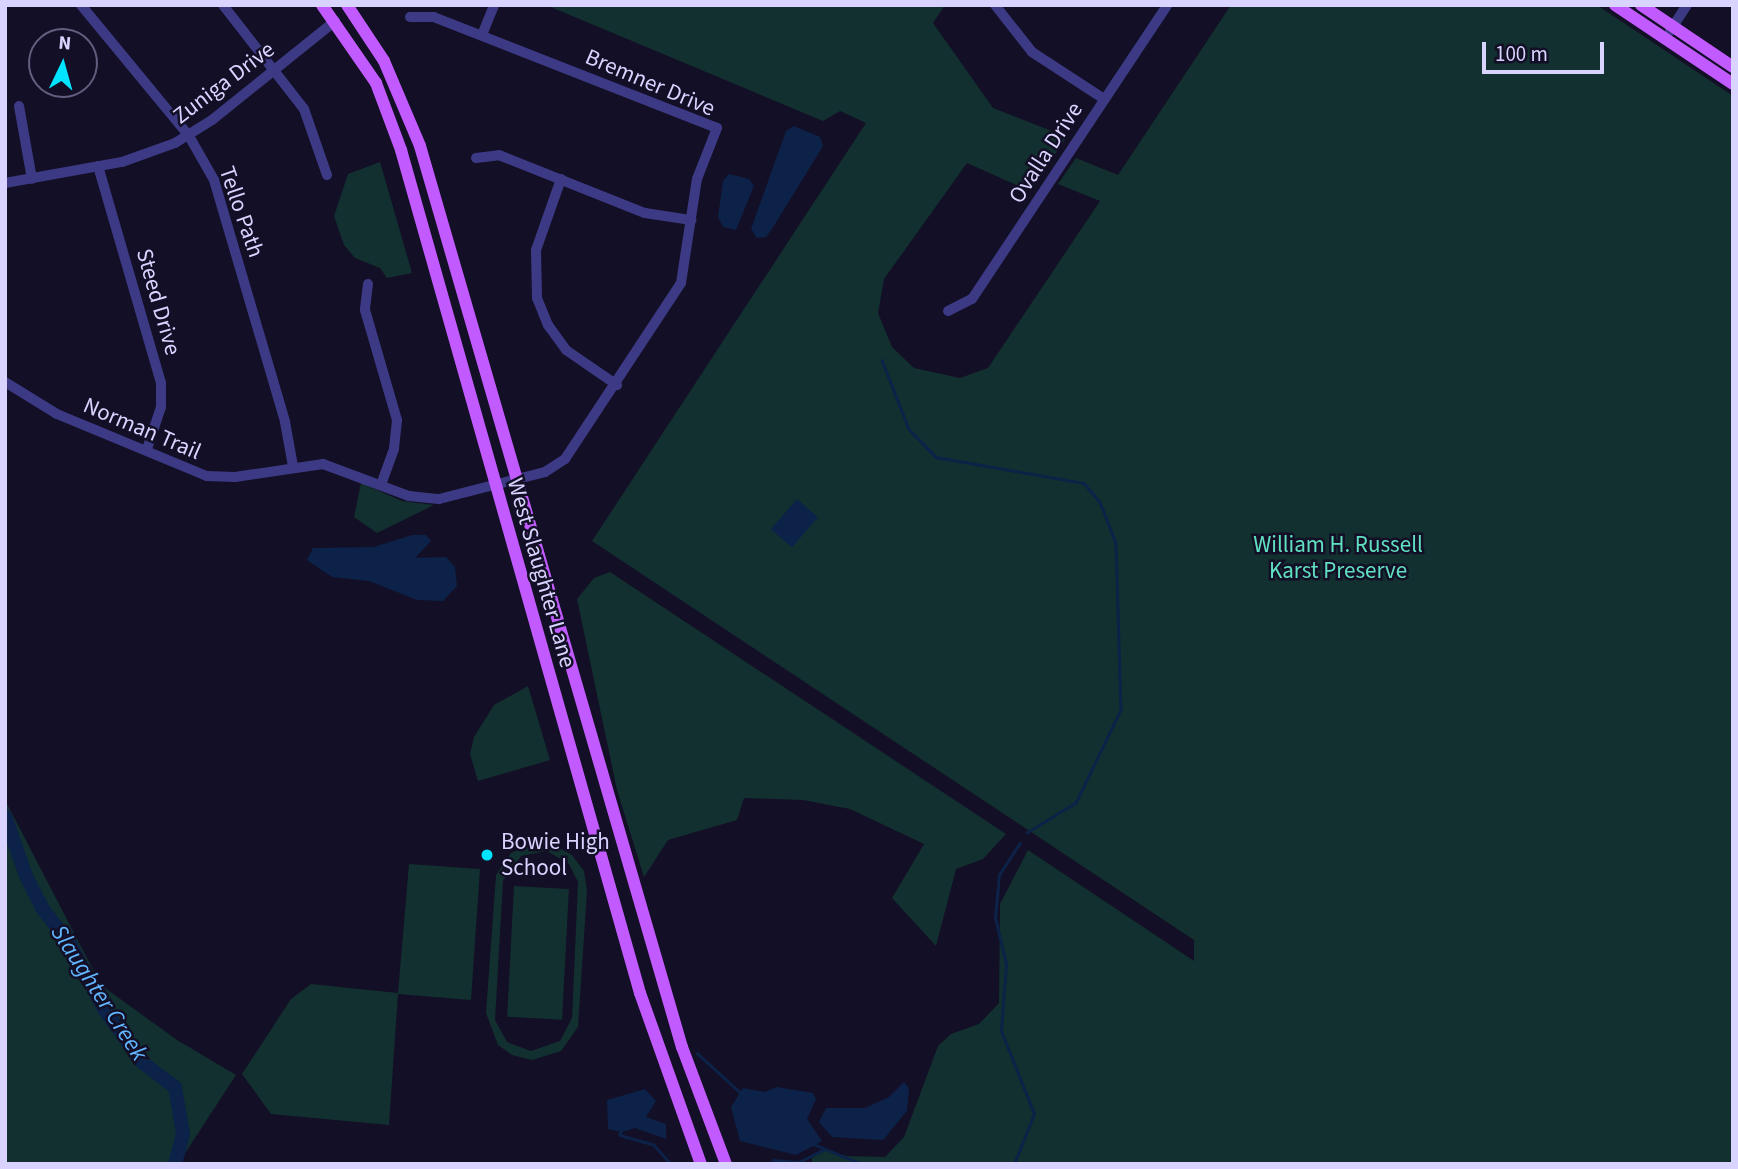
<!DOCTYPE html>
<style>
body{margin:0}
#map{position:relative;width:1738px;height:1169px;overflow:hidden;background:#130f26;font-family:"Source Sans 3",sans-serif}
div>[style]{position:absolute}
.green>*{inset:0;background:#12302f;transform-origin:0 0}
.water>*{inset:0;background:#0c2248;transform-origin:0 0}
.stream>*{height:2.5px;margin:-1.25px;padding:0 1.25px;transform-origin:1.25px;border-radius:1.25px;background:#0c2248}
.river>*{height:14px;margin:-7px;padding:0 7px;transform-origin:7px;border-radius:7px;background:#0c2248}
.minor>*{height:10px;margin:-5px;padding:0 5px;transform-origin:5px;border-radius:5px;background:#3d3a85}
.major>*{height:12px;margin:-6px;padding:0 6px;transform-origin:6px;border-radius:6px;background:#c25bff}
.dots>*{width:19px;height:19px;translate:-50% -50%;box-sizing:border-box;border:4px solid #130f26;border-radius:50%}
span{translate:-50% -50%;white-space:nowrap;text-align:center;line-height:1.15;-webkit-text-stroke:5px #130f26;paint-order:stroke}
.street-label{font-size:23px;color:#d9d4ff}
.park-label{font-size:23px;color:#5fe0c0}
.poi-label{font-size:23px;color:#d9d4ff}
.left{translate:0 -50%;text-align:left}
.water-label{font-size:24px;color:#62b6ff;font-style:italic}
.frame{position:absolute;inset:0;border:7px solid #d9d4ff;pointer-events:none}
.north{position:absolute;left:28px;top:28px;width:70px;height:70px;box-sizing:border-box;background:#130f26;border:2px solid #625e7d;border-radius:50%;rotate:5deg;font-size:19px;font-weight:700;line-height:28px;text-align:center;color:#d9d4ff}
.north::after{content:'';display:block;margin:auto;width:24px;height:32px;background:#00e5ff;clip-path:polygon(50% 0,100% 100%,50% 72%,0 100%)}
.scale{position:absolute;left:1482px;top:42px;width:122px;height:32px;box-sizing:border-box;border:4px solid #d9d4ff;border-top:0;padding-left:9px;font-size:21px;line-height:24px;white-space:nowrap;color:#d9d4ff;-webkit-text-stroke:5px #130f26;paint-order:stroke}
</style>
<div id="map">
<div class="green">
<i style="clip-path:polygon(546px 5px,945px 5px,933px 23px,993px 108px,1067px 137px,1030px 191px,967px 163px,884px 279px,878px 313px,892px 347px,914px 368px,960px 378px,988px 368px,1100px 201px,1058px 184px,1076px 158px,1118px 175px,1231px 5px,1597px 5px,1733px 96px,1733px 1164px,812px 1164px,812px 1158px,825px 1149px,846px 1156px,885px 1157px,904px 1137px,938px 1046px,951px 1034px,979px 1024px,999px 1003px,1000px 904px,1028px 850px,1194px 961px,1194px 940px,592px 541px,866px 123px,840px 111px,823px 121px)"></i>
<i style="clip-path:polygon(380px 162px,412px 273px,387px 278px,380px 268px,355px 258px,344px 245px,334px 216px,348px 174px)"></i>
<i style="clip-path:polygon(361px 483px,402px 501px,434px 505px,377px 533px,354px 517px)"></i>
<i style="clip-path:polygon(610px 572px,1006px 834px,983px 859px,956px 869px,936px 946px,892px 898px,924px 844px,850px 809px,803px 800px,744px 798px,737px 820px,668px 840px,644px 877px,617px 790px,577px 599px,594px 578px)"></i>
<i style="clip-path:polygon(528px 686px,550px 760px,478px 781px,470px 754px,474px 737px,494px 705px)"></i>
<i style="clip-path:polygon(5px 800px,101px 985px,177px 1040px,236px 1075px,178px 1164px,5px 1164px)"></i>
<i style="clip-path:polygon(evenodd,535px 842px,555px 845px,572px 855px,584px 871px,587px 891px,578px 1027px,561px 1051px,532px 1060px,512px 1055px,498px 1045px,486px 1013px,496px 875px,511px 853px,535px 842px,547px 851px,569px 864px,578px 882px,572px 1018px,560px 1041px,531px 1051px,507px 1042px,495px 1020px,503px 881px,521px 856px,547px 851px)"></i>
<i style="clip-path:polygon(409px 864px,480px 869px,471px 1000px,398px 994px,389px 1125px,271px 1114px,242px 1074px,291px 999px,311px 984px,398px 993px)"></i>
<i style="left:514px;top:886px;width:55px;height:131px;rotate:3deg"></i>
</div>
<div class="water">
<i style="clip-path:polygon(794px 126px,820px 137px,823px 146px,772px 229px,766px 237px,757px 238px,751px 229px,786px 131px)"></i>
<i style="clip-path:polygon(729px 174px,749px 179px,754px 186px,736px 230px,723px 227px,718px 217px,723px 181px)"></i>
<i style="left:797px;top:499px;width:28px;height:40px;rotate:41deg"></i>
<i style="clip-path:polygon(412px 535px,426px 535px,431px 541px,415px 558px,446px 557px,455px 567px,457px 586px,443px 601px,417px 600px,369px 581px,332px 577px,307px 560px,313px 548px,374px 547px)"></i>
<i style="clip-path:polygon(904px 1082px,909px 1088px,907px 1111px,883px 1140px,832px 1137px,819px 1122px,826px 1108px,865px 1108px,889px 1097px)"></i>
<i style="clip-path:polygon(777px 1087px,813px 1093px,816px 1099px,807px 1119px,822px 1141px,796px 1155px,740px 1141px,731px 1107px,743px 1088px,764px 1092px)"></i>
<i style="clip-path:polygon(645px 1089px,656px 1101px,646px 1117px,666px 1124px,666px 1139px,635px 1128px,622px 1132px,608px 1129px,607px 1100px)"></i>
</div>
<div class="stream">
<i style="left:882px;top:360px;width:74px;rotate:68.6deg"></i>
<i style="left:909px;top:429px;width:39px;rotate:46deg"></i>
<i style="left:936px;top:457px;width:150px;rotate:10deg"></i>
<i style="left:1084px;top:483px;width:25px;rotate:50deg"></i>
<i style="left:1100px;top:502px;width:44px;rotate:68.7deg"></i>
<i style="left:1116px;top:543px;width:167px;rotate:88.3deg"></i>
<i style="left:1121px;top:710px;width:103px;rotate:115.8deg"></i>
<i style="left:1076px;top:803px;width:57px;rotate:148.5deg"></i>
<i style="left:697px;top:1053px;width:61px;rotate:42.3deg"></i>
<i style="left:621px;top:1132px;width:3px;rotate:108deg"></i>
<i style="left:620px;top:1135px;width:35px;rotate:16deg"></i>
<i style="left:654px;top:1145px;width:25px;rotate:48deg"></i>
<i style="left:813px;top:1144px;width:53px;rotate:22.2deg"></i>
<i style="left:771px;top:1164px;width:5px;rotate:-53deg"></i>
<i style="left:774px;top:1160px;width:25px;rotate:5deg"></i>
<i style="left:799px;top:1162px;width:29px;rotate:-27deg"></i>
<i style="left:1014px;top:1164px;width:54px;rotate:-68.2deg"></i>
<i style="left:1034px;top:1114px;width:89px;rotate:-111.7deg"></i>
<i style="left:1001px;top:1031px;width:67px;rotate:-85.7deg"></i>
<i style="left:1006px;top:964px;width:47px;rotate:-103.4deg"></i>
<i style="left:995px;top:918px;width:43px;rotate:-84.7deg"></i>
<i style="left:999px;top:875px;width:38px;rotate:-57deg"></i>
</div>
<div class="river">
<i style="left:5px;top:816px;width:64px;rotate:70.7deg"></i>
<i style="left:26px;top:876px;width:36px;rotate:63deg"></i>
<i style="left:42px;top:908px;width:46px;rotate:52.1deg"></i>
<i style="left:70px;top:944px;width:73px;rotate:62.4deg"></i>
<i style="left:104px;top:1009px;width:67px;rotate:54.2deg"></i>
<i style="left:143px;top:1063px;width:40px;rotate:37deg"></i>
<i style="left:175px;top:1087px;width:48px;rotate:80.3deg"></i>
<i style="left:183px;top:1134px;width:31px;rotate:105deg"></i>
</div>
<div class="minor">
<i style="left:81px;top:5px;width:170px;rotate:50.5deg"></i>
<i style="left:189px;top:136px;width:51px;rotate:60.4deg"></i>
<i style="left:214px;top:180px;width:252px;rotate:73.6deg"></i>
<i style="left:285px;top:422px;width:45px;rotate:79.7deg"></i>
<i style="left:223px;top:5px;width:132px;rotate:52.1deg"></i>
<i style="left:304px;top:109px;width:70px;rotate:70.8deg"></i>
<i style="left:995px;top:5px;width:60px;rotate:51.8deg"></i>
<i style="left:1032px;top:52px;width:86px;rotate:33.1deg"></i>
<i style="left:1670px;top:31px;width:31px;rotate:-57deg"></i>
<i style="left:482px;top:35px;width:32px;rotate:-68deg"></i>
<i style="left:19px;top:106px;width:74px;rotate:79.9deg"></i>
<i style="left:476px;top:158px;width:23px;rotate:-7deg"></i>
<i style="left:499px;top:155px;width:157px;rotate:21.7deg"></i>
<i style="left:645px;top:213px;width:47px;rotate:8.7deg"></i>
<i style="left:98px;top:166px;width:226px;rotate:73.8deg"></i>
<i style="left:161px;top:383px;width:24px;rotate:90deg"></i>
<i style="left:161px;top:407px;width:44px;rotate:108.4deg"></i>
<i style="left:561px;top:179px;width:75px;rotate:109.4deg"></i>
<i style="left:536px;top:250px;width:48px;rotate:88.8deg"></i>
<i style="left:537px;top:298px;width:29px;rotate:68deg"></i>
<i style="left:548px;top:325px;width:31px;rotate:54deg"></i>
<i style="left:566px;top:350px;width:62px;rotate:34.5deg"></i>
<i style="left:5px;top:183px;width:119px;rotate:-10.2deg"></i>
<i style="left:122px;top:162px;width:56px;rotate:-19.7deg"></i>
<i style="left:175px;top:143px;width:44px;rotate:-31.9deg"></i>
<i style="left:212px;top:120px;width:158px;rotate:-38.8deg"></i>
<i style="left:368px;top:284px;width:26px;rotate:97deg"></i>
<i style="left:365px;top:310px;width:115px;rotate:73.8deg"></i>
<i style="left:397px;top:420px;width:29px;rotate:96deg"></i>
<i style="left:394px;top:449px;width:38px;rotate:110deg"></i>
<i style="left:948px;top:311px;width:27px;rotate:-27deg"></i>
<i style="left:972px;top:299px;width:353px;rotate:-56.4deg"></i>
<i style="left:5px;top:382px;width:61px;rotate:31.6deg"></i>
<i style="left:57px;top:414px;width:162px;rotate:22.5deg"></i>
<i style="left:207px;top:476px;width:28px;rotate:2deg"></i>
<i style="left:235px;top:477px;width:89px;rotate:-8.4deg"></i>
<i style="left:323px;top:464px;width:92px;rotate:20.4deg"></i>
<i style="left:409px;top:496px;width:30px;rotate:6deg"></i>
<i style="left:439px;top:499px;width:109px;rotate:-14.3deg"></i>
<i style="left:545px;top:472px;width:24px;rotate:-33deg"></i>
<i style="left:565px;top:459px;width:211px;rotate:-56.6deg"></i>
<i style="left:681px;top:283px;width:105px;rotate:-81.3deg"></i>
<i style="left:697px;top:179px;width:55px;rotate:-68.6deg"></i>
<i style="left:717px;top:128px;width:304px;rotate:-158.6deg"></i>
<i style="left:434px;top:17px;width:24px;rotate:180deg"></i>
</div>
<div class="major">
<i style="left:322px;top:5px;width:95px;rotate:55.3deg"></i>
<i style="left:376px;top:83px;width:72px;rotate:69.5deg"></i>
<i style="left:401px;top:150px;width:876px;rotate:74.17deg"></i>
<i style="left:640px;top:993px;width:182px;rotate:70.4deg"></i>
<i style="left:347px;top:5px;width:67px;rotate:56.5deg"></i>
<i style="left:384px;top:61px;width:92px;rotate:67deg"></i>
<i style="left:420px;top:146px;width:938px;rotate:73.79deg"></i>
<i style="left:682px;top:1047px;width:125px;rotate:69.4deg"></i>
<i style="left:1615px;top:5px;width:142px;rotate:33.8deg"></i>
<i style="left:1641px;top:5px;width:111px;rotate:34deg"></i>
</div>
<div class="dots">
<i style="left:487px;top:855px;background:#00e5ff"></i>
</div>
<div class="street-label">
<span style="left:224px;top:83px;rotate:-37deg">Zuniga Drive</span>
<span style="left:650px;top:83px;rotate:23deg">Bremner Drive</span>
<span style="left:1046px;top:153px;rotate:-57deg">Ovalla Drive</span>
<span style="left:241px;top:212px;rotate:71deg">Tello Path</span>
<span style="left:158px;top:302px;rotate:74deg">Steed Drive</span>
<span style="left:142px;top:429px;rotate:23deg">Norman Trail</span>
<span style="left:541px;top:573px;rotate:74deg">West Slaughter Lane</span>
</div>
<div class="park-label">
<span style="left:1338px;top:558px">William H. Russell<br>Karst Preserve</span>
</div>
<div class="poi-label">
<span class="left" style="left:501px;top:855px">Bowie High<br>School</span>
</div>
<div class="water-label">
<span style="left:99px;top:993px;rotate:57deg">Slaughter Creek</span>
</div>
<div class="frame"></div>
<div class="north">N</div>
<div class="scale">100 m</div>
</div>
